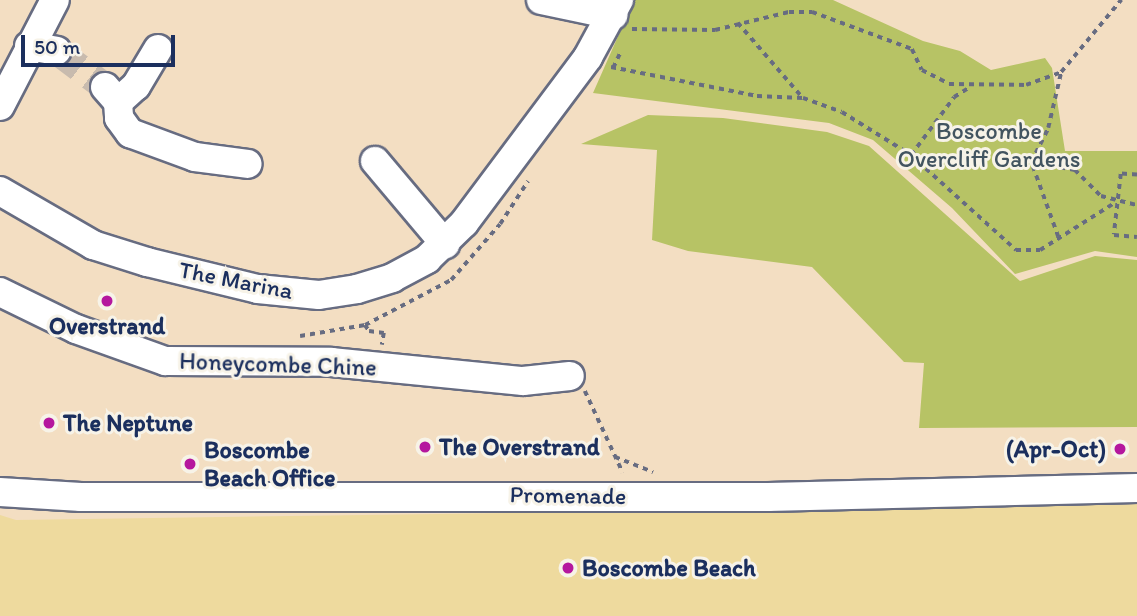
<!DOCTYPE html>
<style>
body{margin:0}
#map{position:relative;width:1137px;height:616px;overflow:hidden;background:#f3dec2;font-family:Itim,sans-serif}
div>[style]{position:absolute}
.green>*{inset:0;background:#b7c365}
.sand>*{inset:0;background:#eeda9e}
.minor-tunnel>*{height:28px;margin-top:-14px;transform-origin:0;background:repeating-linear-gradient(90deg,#c8bbae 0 28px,transparent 0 42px)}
.path>*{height:3.5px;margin-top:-1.75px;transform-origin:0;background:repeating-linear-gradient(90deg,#676c81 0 5px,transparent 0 10px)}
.roads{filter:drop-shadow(2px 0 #676c81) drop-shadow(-2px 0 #676c81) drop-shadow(0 2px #676c81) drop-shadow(0 -2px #676c81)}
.minor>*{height:28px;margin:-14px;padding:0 14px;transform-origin:14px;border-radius:14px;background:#fff}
.dots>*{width:19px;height:19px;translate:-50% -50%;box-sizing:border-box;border:4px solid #f7f3e8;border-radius:50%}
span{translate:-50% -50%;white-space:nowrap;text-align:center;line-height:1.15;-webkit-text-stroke:6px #f7f3e8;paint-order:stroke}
.park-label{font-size:24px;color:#425460}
.street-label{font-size:24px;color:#1b2f5e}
.poi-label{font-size:24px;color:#1b2f5e;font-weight:700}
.left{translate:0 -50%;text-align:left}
.right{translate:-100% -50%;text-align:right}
.scale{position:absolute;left:21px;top:35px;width:154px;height:32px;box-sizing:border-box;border:4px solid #1b2f5e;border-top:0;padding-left:9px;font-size:21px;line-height:24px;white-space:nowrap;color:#1b2f5e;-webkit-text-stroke:5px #f7f3e8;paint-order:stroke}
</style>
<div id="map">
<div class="green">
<i style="clip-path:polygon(634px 0,833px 0,923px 41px,960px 51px,991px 70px,1045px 58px,1052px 68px,1065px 151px,1137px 151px,1137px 257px,1095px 251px,1015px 274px,952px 208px,873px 140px,829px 123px,593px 93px)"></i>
<i style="clip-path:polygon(648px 115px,723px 118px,827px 132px,869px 146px,1020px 281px,1095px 256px,1137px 260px,1137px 427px,919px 428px,924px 363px,904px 362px,812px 267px,688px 251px,652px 240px,657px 150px,581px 144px)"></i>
</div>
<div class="sand">
<i style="clip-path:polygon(1137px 504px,1137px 616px,0 616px,0 515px,16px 520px)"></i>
</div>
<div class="minor-tunnel">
<i style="left:57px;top:51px;width:60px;rotate:36.9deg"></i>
</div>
<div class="path">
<i style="left:738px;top:23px;width:99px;rotate:49.1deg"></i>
<i style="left:632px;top:29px;width:83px;rotate:0.7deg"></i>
<i style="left:715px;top:30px;width:76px;rotate:-13.7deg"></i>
<i style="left:789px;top:12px;width:23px"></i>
<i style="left:812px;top:12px;width:107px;rotate:20.3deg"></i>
<i style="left:912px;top:49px;width:23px;rotate:65deg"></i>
<i style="left:922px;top:70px;width:30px;rotate:27deg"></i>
<i style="left:949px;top:84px;width:77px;rotate:0.7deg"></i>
<i style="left:1026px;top:85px;width:37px;rotate:-20deg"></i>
<i style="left:611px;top:67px;width:149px;rotate:11.2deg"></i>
<i style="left:757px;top:96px;width:46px;rotate:2.5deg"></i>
<i style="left:803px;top:98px;width:41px;rotate:19.7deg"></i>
<i style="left:842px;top:112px;width:81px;rotate:31.9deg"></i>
<i style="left:911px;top:155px;width:142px;rotate:42.1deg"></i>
<i style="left:1016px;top:250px;width:24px"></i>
<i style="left:1040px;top:250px;width:90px;rotate:-32.3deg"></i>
<i style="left:613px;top:68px;width:17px;rotate:-65deg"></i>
<i style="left:911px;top:155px;width:72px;rotate:-53.4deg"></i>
<i style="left:954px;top:97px;width:19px;rotate:-32deg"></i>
<i style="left:1031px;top:162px;width:45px;rotate:10.3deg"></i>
<i style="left:1075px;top:170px;width:37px;rotate:45deg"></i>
<i style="left:1101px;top:196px;width:37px;rotate:14deg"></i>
<i style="left:1137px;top:175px;width:16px;rotate:-176deg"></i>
<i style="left:1121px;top:174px;width:61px;rotate:96.5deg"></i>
<i style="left:1114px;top:235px;width:23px;rotate:5deg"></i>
<i style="left:1058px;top:237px;width:80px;rotate:-109.8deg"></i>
<i style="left:1031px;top:162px;width:38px;rotate:-63deg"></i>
<i style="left:1048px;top:128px;width:57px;rotate:-76.9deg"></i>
<i style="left:1061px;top:72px;width:94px;rotate:-50.2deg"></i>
<i style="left:365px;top:325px;width:7px;rotate:56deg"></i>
<i style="left:369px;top:331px;width:15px;rotate:8deg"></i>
<i style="left:384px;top:333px;width:12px;rotate:99deg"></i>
<i style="left:300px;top:336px;width:66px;rotate:-9.6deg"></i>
<i style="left:365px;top:325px;width:97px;rotate:-27.6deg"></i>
<i style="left:451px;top:280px;width:74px;rotate:-48.8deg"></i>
<i style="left:500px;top:224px;width:51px;rotate:-56.9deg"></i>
<i style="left:585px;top:391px;width:90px;rotate:65.1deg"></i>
<i style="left:615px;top:457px;width:41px;rotate:21.5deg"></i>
</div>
<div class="roads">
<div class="minor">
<i style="left:541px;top:0;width:74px;rotate:11.8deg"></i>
<i style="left:29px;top:46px;width:28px;rotate:10deg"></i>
<i style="left:105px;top:87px;width:20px;rotate:49deg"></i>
<i style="left:118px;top:102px;width:16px;rotate:86deg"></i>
<i style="left:119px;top:118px;width:19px;rotate:54deg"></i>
<i style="left:130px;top:133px;width:69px;rotate:20.3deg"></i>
<i style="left:195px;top:157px;width:53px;rotate:7.5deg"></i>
<i style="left:118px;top:102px;width:24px;rotate:-42deg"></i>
<i style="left:136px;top:86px;width:43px;rotate:-59.3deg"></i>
<i style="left:0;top:106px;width:119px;rotate:-62.6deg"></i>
<i style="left:375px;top:161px;width:109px;rotate:49.9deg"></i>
<i style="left:0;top:191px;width:108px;rotate:30.1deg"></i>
<i style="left:93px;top:245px;width:57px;rotate:17.5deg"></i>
<i style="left:147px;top:262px;width:114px;rotate:13.7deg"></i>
<i style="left:258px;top:289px;width:61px;rotate:5.6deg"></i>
<i style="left:319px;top:295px;width:38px;rotate:-9deg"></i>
<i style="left:357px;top:289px;width:37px;rotate:-17deg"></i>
<i style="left:392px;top:278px;width:40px;rotate:-28deg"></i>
<i style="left:427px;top:259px;width:52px;rotate:-44.2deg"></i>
<i style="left:464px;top:223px;width:207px;rotate:-53.2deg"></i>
<i style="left:588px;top:57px;width:65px;rotate:-61.5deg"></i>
<i style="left:0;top:292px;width:85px;rotate:26deg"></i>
<i style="left:76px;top:329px;width:95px;rotate:19.8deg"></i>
<i style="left:165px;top:361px;width:166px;rotate:0.3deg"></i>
<i style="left:331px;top:362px;width:193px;rotate:5.7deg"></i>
<i style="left:523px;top:381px;width:47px;rotate:-6.1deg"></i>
<i style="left:0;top:492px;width:81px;rotate:3.5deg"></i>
<i style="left:81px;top:497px;width:687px"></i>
<i style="left:768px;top:497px;width:369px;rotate:-1.4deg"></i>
</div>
</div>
<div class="dots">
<i style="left:107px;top:301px;background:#b5179e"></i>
<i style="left:49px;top:423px;background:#b5179e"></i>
<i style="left:425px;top:447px;background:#b5179e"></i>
<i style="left:1120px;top:449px;background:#b5179e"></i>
<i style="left:190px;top:464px;background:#b5179e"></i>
<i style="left:568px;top:568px;background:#b5179e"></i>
</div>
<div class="park-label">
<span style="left:989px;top:145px">Boscombe<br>Overcliff Gardens</span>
</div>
<div class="street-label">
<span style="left:236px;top:280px;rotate:11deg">The Marina</span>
<span style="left:278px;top:364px;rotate:2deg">Honeycombe Chine</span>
<span style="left:568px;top:495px;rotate:1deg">Promenade</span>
</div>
<div class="poi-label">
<span style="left:107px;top:326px">Overstrand</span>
<span class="left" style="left:63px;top:423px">The Neptune</span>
<span class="left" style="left:439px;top:447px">The Overstrand</span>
<span class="right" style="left:1106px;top:449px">(Apr-Oct)</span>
<span class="left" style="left:204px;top:464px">Boscombe<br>Beach Office</span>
<span class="left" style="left:582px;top:568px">Boscombe Beach</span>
</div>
<div class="scale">50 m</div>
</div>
